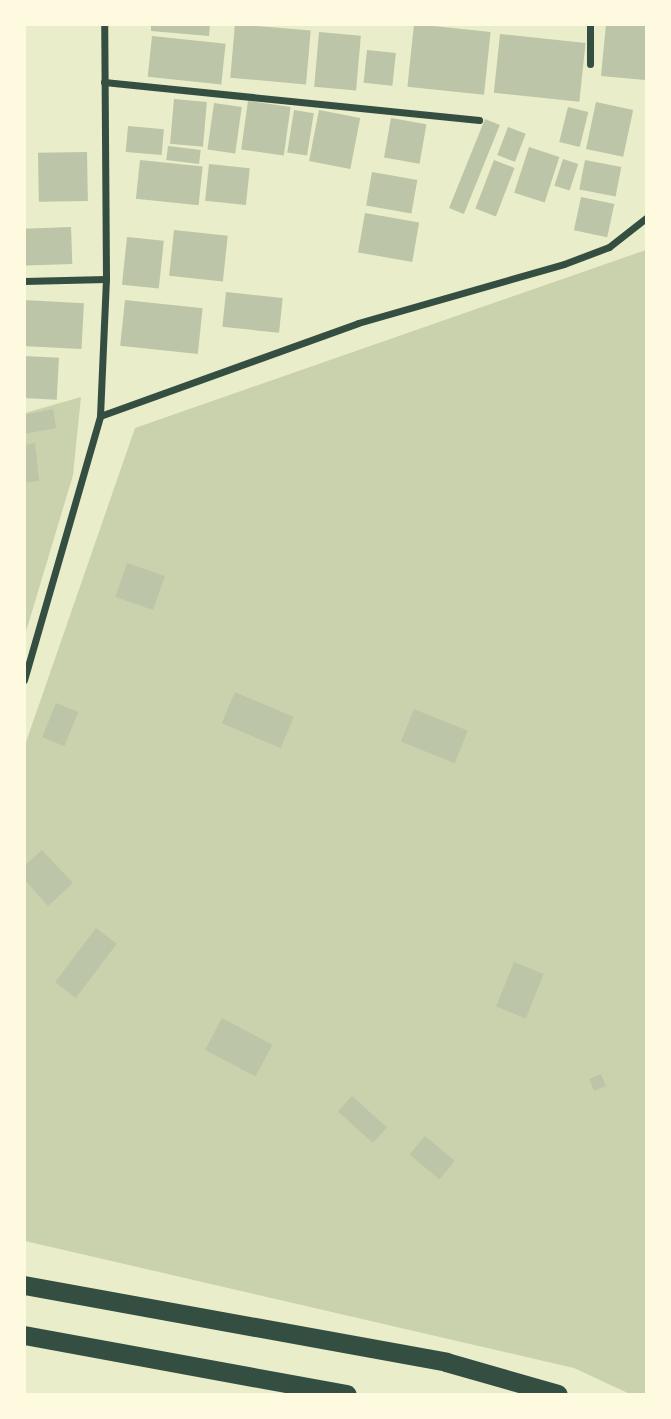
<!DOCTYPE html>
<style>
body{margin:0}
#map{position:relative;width:671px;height:1419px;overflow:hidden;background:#e9edc9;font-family:Lato,sans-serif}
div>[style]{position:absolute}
.green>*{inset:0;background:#cad2ad}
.building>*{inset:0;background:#bcc5a7;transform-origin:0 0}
.minor>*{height:7px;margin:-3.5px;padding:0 3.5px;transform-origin:3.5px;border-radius:3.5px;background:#344e41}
.trunk>*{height:19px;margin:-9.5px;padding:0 9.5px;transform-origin:9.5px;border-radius:9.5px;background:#344e41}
span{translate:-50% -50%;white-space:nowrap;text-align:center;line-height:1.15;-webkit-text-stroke:7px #fefae0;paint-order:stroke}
.frame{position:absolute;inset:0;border:26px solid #fefae0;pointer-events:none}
</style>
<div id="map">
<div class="green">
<i style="clip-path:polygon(646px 250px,646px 1394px,630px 1394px,574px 1368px,25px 1241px,25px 745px,135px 428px)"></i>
<i style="clip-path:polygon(81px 397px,73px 475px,25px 635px,25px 413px)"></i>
</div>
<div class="building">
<i style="clip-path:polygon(151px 24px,210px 24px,209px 36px,151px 31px)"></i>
<i style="left:235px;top:24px;width:76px;height:54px;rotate:5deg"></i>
<i style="left:414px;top:24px;width:77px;height:63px;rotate:6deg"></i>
<i style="clip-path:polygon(606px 24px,646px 24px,645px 80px,601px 76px)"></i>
<i style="left:319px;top:32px;width:42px;height:55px;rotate:5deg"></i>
<i style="left:500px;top:34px;width:86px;height:59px;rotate:6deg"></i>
<i style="left:152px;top:36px;width:74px;height:41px;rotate:6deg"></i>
<i style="left:367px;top:50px;width:29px;height:33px;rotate:6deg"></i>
<i style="left:174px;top:99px;width:33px;height:45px;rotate:5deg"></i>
<i style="left:248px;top:101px;width:43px;height:49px;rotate:8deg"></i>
<i style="left:596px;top:102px;width:38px;height:48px;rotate:12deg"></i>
<i style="left:214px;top:103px;width:28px;height:47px;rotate:8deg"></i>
<i style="left:568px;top:107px;width:21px;height:36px;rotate:14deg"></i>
<i style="left:294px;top:110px;width:20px;height:43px;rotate:9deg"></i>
<i style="left:319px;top:110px;width:42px;height:52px;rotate:11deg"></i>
<i style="left:391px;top:118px;width:36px;height:40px;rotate:10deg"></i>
<i style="left:485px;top:119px;width:16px;height:96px;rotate:22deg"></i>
<i style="left:128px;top:126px;width:36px;height:26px;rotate:5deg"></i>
<i style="left:508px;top:127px;width:19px;height:30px;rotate:21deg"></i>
<i style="left:168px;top:146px;width:33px;height:14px;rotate:7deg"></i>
<i style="left:529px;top:147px;width:32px;height:48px;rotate:18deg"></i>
<i style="left:87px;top:152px;width:49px;height:49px;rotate:89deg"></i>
<i style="left:563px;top:159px;width:16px;height:28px;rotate:18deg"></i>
<i style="left:140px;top:160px;width:63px;height:39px;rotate:6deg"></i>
<i style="left:494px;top:160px;width:22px;height:52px;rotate:21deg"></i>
<i style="left:585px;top:160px;width:37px;height:30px;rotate:11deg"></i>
<i style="left:209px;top:164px;width:41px;height:37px;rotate:6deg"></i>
<i style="left:372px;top:172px;width:46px;height:34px;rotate:10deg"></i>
<i style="left:581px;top:197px;width:34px;height:34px;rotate:12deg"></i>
<i style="left:365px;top:213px;width:55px;height:40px;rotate:10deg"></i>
<i style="left:71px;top:227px;width:37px;height:47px;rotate:88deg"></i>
<i style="left:174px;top:230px;width:54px;height:46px;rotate:6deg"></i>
<i style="left:127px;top:237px;width:37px;height:48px;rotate:6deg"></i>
<i style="left:226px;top:292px;width:57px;height:35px;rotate:6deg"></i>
<i style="left:24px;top:300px;width:60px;height:46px;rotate:3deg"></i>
<i style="left:125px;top:300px;width:78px;height:46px;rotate:6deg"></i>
<i style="left:24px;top:356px;width:35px;height:42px;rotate:3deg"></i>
<i style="clip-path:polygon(53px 409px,56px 428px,24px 434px,24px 415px)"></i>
<i style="clip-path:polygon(35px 443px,39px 481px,24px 483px,24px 445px)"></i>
<i style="left:127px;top:563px;width:40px;height:36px;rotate:19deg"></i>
<i style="left:235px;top:692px;width:64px;height:34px;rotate:23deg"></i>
<i style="left:56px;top:703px;width:24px;height:37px;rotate:22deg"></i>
<i style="left:414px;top:709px;width:58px;height:35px;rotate:22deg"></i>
<i style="clip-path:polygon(42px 850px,73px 883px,48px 906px,24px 879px,24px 866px)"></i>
<i style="left:96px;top:928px;width:26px;height:68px;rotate:37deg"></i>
<i style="left:514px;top:962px;width:32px;height:48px;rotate:22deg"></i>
<i style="left:222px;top:1018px;width:57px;height:36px;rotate:28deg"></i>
<i style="left:601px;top:1074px;width:13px;height:13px;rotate:67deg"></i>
<i style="left:352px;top:1096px;width:47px;height:21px;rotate:42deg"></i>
<i style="left:425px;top:1136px;width:39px;height:24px;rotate:40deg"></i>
</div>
<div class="minor">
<i style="left:590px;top:64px;width:40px;rotate:-90deg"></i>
<i style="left:104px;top:82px;width:377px;rotate:5.8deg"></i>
<i style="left:24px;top:281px;width:82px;rotate:-1.4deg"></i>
<i style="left:100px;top:416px;width:274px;rotate:-19.8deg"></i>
<i style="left:358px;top:323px;width:214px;rotate:-16deg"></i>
<i style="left:564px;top:264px;width:48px;rotate:-20.7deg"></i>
<i style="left:609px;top:247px;width:47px;rotate:-38.1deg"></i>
<i style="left:24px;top:680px;width:275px;rotate:-73.9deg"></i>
<i style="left:100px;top:416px;width:137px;rotate:-87.5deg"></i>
<i style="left:106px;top:279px;width:255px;rotate:-90.4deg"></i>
</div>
<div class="trunk">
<i style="left:24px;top:1285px;width:429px;rotate:10.3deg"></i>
<i style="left:446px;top:1362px;width:116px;rotate:15.9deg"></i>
<i style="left:24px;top:1335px;width:328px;rotate:10.4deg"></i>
</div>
<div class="frame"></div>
</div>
